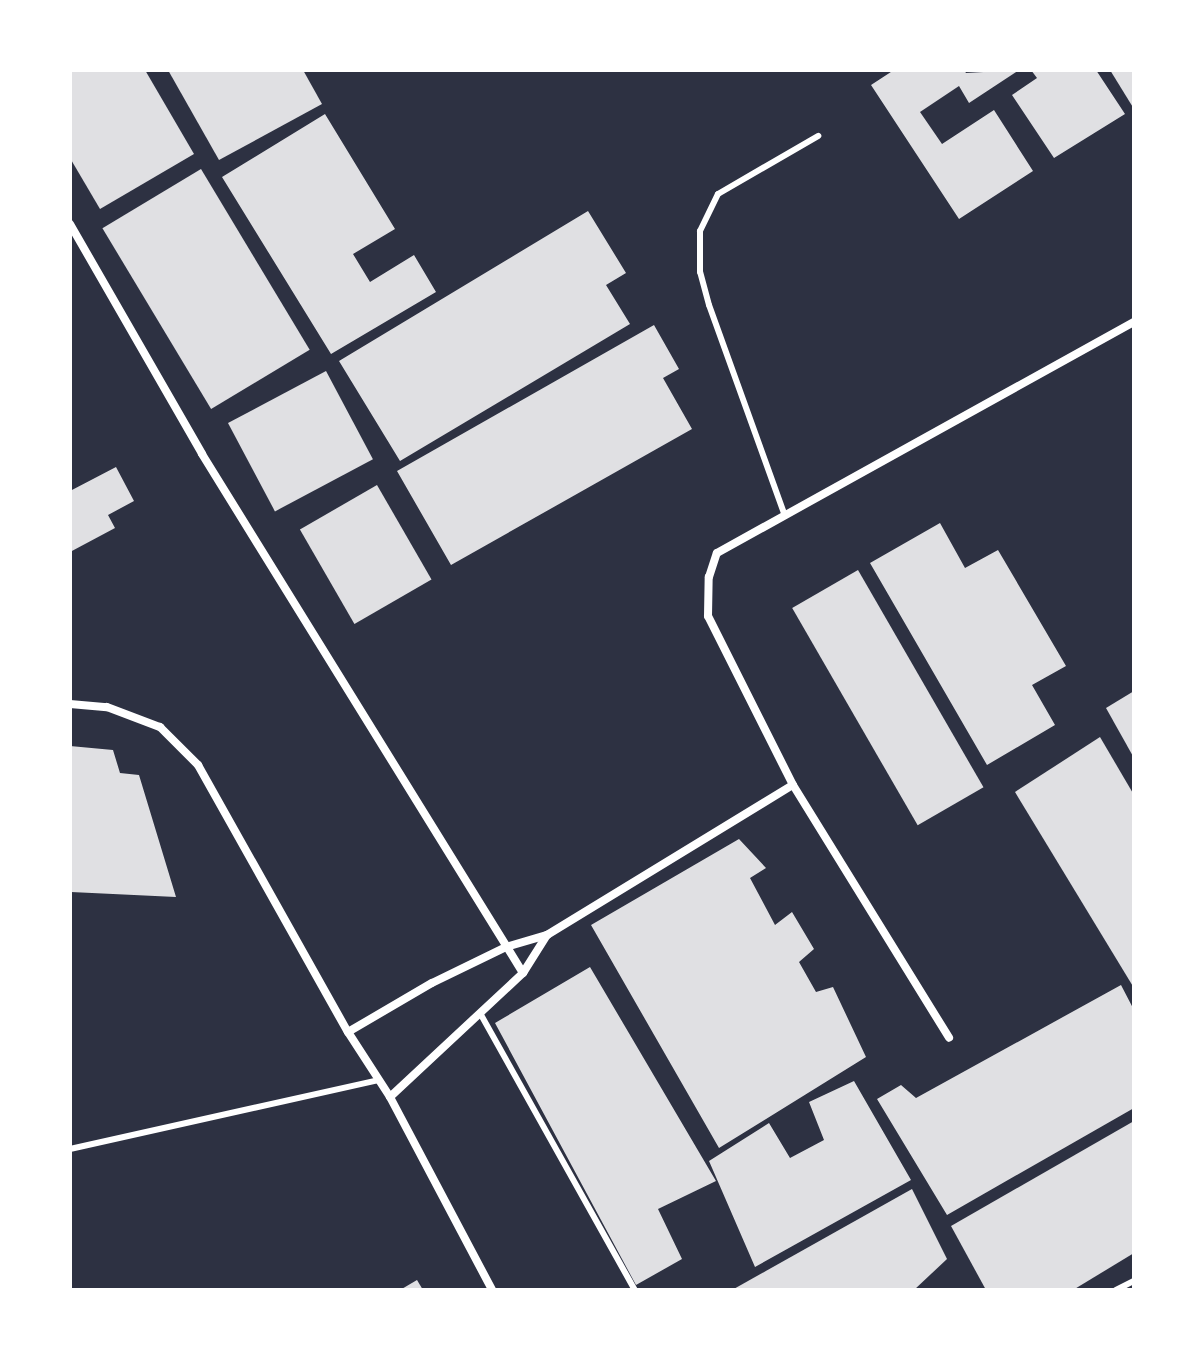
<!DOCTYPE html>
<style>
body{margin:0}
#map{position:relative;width:1204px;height:1360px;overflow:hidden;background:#2d3142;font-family:Poppins,sans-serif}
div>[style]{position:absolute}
.building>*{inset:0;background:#e0e0e3;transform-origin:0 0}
.service>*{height:6px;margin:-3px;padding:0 3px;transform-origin:3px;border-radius:3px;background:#fff}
.minor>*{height:8px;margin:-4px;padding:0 4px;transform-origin:4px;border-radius:4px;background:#fff}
span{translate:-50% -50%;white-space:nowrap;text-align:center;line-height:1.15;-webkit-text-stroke:6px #fff;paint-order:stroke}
.frame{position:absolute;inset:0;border:72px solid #fff;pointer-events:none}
</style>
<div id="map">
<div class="building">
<i style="clip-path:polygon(70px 70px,145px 70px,194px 154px,100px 209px,70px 158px)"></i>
<i style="clip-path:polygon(168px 70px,303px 70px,322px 104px,219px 160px)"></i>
<i style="clip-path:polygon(894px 70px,964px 70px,966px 73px,1019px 70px,969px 103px,959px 86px,920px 112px,942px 144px,994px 110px,1033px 171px,959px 219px,871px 85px)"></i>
<i style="clip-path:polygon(1031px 70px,1096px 70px,1125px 114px,1054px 158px,1012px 95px,1037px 78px)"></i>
<i style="clip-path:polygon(1110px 70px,1134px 70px,1134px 109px)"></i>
<i style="clip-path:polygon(325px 114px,395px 229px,353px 254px,370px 282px,414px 255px,436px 292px,331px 354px,222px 177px)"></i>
<i style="left:201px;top:169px;width:211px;height:115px;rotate:59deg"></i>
<i style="clip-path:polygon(588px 211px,626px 273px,606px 285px,630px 324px,400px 461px,339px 361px)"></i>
<i style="clip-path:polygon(654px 325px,679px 369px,663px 378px,692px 429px,451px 565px,397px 471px)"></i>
<i style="left:326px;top:371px;width:100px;height:111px;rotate:62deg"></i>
<i style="clip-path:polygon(116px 467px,134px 501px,108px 515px,115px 528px,70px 552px,70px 491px)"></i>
<i style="left:377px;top:485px;width:109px;height:89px;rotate:60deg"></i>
<i style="clip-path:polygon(940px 523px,965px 568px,998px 550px,1066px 666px,1032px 685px,1055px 725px,987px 765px,870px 563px)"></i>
<i style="left:858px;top:570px;width:251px;height:76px;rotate:60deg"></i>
<i style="clip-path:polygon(1134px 691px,1134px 758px,1106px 708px)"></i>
<i style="clip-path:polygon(1100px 737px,1134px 795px,1134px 988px,1015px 792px)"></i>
<i style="clip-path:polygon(70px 746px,113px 750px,120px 773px,139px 775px,176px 897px,71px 892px)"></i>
<i style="clip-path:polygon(739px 839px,766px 868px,750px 878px,775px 925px,792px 912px,814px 949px,799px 962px,816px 992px,833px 987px,866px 1057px,719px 1148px,591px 925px)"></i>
<i style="clip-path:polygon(590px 967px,716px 1181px,658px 1209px,682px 1259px,636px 1285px,495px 1023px)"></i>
<i style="clip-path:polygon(1121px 985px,1134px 1010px,1134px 1108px,947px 1215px,877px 1099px,901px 1085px,916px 1098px)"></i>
<i style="clip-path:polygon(854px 1081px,911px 1180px,755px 1267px,709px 1161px,769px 1123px,790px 1158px,824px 1140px,809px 1102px)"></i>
<i style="clip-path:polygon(1134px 1121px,1134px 1253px,1073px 1290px,986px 1290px,951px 1226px)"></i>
<i style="clip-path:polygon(912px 1189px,947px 1259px,914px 1290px,732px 1290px)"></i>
<i style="clip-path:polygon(417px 1280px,423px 1290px,400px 1290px)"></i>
</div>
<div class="service">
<i style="left:785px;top:516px;width:224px;rotate:-109.8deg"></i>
<i style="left:709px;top:305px;width:34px;rotate:-105deg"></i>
<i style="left:700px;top:272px;width:41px;rotate:-90deg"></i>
<i style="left:700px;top:231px;width:41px;rotate:-64.1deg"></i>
<i style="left:718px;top:194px;width:116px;rotate:-30.1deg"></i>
<i style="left:480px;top:1013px;width:317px;rotate:60.8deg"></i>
<i style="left:70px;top:1149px;width:316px;rotate:-12.6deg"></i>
<i style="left:1116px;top:1290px;width:20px;rotate:-27deg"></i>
</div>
<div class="minor">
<i style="left:70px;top:224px;width:265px;rotate:60.1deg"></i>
<i style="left:202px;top:454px;width:610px;rotate:58.26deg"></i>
<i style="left:70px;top:704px;width:37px;rotate:5deg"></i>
<i style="left:107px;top:707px;width:57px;rotate:20.7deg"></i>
<i style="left:160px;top:727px;width:54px;rotate:45deg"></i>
<i style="left:198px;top:765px;width:306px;rotate:60.7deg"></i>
<i style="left:348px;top:1032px;width:77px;rotate:57.1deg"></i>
<i style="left:390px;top:1097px;width:218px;rotate:62.1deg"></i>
<i style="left:793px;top:785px;width:297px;rotate:58.3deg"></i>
<i style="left:348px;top:1032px;width:97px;rotate:-30.3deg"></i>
<i style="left:432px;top:983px;width:82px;rotate:-25.9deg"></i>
<i style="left:506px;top:947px;width:43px;rotate:-16.3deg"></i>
<i style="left:547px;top:935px;width:288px;rotate:-31.4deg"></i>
<i style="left:793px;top:785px;width:189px;rotate:-116.7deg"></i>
<i style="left:708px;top:616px;width:39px;rotate:-89deg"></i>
<i style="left:709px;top:577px;width:25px;rotate:-72deg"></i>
<i style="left:717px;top:553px;width:477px;rotate:-29deg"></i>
<i style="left:390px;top:1097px;width:182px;rotate:-43deg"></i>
<i style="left:523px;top:973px;width:45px;rotate:-57.7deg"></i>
</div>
<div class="frame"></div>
</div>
